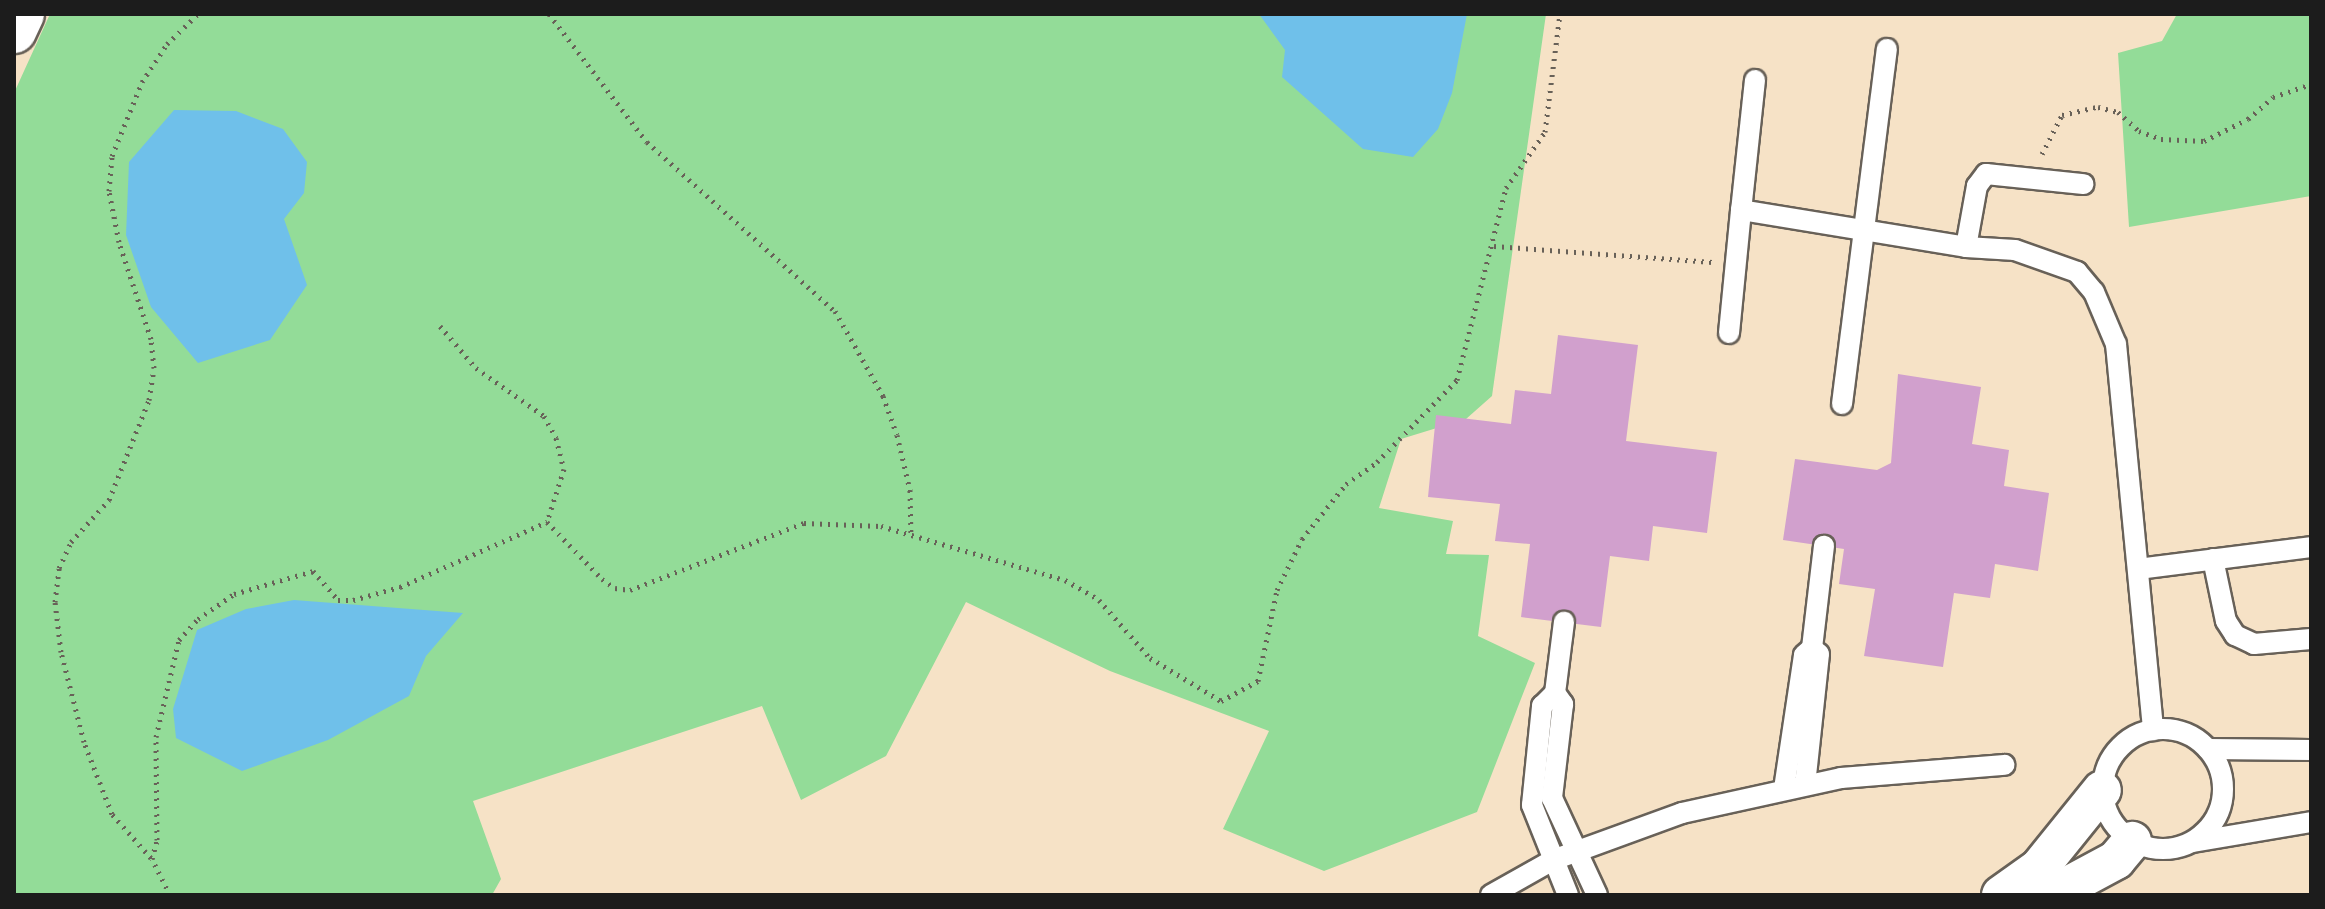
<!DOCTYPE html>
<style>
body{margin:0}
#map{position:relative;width:2325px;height:909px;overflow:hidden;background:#f6e2c6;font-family:"Comic Neue",sans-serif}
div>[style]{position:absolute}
.green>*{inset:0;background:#93dc98}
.water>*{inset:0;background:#6fc0ea}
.building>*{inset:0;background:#d1a0cd}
.path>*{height:5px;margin-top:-2.5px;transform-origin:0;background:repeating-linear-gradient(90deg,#686158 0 2px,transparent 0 8px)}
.roads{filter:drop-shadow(2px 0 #686158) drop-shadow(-2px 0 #686158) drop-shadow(0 2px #686158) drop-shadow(0 -2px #686158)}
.lane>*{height:20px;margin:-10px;padding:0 10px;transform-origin:10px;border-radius:10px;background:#fff}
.lane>.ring{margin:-10px;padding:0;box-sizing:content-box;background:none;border:20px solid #fff;border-radius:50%}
.street>*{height:38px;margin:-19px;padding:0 19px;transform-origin:19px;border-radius:19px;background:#fff}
.secondary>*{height:44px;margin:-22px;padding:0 22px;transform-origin:22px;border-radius:22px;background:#fff}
span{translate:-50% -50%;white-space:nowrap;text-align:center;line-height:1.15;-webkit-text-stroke:6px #fcf5e5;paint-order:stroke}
.frame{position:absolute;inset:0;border:16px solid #1c1c1c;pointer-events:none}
</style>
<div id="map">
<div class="green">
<i style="clip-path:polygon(50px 14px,1546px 14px,1492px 396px,1466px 419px,1401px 439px,1379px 508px,1453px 521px,1446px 554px,1489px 555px,1478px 636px,1535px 663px,1477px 812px,1324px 871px,1223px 829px,1269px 731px,1110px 671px,966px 602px,886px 756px,801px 800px,762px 706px,473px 801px,501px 879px,492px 895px,14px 895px,14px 93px)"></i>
<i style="clip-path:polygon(2177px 14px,2311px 14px,2311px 196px,2129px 227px,2118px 53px,2162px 41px)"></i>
</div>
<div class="water">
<i style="clip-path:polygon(1259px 14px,1467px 14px,1452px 93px,1438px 129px,1413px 157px,1363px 149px,1282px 77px,1285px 50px)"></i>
<i style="clip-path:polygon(174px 110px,236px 111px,283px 129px,307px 162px,304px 193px,284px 219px,307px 285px,270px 340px,198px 363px,151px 307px,126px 235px,129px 162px)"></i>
<i style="clip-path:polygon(294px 600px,463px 613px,426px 656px,409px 696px,328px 740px,242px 771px,176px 738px,173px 709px,197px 630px,246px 609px)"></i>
</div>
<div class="building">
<i style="clip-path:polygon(1558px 335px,1638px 345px,1626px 441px,1717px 452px,1707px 533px,1653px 526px,1649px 561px,1610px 556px,1601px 627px,1521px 617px,1530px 544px,1495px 541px,1500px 504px,1428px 497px,1436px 415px,1511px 424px,1515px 390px,1551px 394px)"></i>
<i style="clip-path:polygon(1898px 374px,1981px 387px,1972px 444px,2009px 450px,2004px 486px,2049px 493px,2038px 571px,1995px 564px,1990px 598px,1954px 593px,1943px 667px,1864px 656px,1875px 589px,1839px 584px,1844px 549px,1783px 540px,1795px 459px,1877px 470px,1891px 463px)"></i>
</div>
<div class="path">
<i style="left:549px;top:14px;width:161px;rotate:52.6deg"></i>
<i style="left:647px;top:142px;width:253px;rotate:42deg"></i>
<i style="left:835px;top:311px;width:98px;rotate:60.5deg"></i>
<i style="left:883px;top:396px;width:41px;rotate:70.3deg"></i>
<i style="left:897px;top:435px;width:57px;rotate:76.7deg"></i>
<i style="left:910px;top:490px;width:47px;rotate:88.8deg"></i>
<i style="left:2042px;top:154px;width:44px;rotate:-62.9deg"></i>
<i style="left:2062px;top:115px;width:37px;rotate:-13deg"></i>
<i style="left:2098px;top:107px;width:21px;rotate:14deg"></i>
<i style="left:2118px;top:112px;width:28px;rotate:42deg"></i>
<i style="left:2139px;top:131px;width:23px;rotate:20deg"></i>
<i style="left:2161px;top:139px;width:43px;rotate:2.7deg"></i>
<i style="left:2204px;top:141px;width:49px;rotate:-26.6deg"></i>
<i style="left:2248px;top:119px;width:33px;rotate:-41deg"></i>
<i style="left:2273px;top:97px;width:40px;rotate:-18.9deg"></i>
<i style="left:1494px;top:246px;width:219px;rotate:4.2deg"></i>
<i style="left:440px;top:326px;width:55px;rotate:49.4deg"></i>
<i style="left:476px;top:368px;width:83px;rotate:35.2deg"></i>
<i style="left:544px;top:416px;width:25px;rotate:61deg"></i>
<i style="left:556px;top:438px;width:32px;rotate:76deg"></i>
<i style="left:564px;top:469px;width:56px;rotate:107.8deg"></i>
<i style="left:151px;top:858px;width:59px;rotate:-131.6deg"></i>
<i style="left:112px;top:814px;width:77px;rotate:-111.3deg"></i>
<i style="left:84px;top:742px;width:93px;rotate:-104.3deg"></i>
<i style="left:61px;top:652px;width:50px;rotate:-96.8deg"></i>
<i style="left:55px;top:602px;width:34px;rotate:-83deg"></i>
<i style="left:59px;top:568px;width:29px;rotate:-65deg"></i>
<i style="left:71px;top:542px;width:57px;rotate:-47.9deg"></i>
<i style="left:109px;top:500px;width:108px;rotate:-68.2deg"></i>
<i style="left:149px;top:400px;width:32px;rotate:-81deg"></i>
<i style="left:154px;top:368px;width:29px;rotate:-96deg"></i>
<i style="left:151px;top:339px;width:102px;rotate:-108.3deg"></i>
<i style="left:119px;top:242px;width:52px;rotate:-101.1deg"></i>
<i style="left:109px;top:191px;width:35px;rotate:-85deg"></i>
<i style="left:112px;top:156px;width:80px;rotate:-67.9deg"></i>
<i style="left:142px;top:82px;width:45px;rotate:-56.7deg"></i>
<i style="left:167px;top:44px;width:43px;rotate:-44.1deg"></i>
<i style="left:170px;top:895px;width:40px;rotate:-116.6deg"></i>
<i style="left:152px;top:859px;width:20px;rotate:-75deg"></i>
<i style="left:157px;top:840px;width:103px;rotate:-90.6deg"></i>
<i style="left:156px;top:737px;width:100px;rotate:-76.7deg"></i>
<i style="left:179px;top:640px;width:28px;rotate:-48deg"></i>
<i style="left:198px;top:619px;width:44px;rotate:-34.8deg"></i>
<i style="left:234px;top:594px;width:82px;rotate:-16.2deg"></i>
<i style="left:313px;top:571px;width:38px;rotate:49deg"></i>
<i style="left:338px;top:600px;width:15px"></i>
<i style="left:353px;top:600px;width:49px;rotate:-15.5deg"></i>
<i style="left:400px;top:587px;width:161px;rotate:-23.9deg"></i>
<i style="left:547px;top:522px;width:79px;rotate:46deg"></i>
<i style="left:602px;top:579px;width:16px;rotate:35deg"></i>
<i style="left:615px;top:588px;width:15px;rotate:8deg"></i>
<i style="left:630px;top:590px;width:186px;rotate:-21.1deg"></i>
<i style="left:804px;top:523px;width:77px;rotate:2.2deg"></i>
<i style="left:881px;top:526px;width:192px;rotate:16.4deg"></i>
<i style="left:1065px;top:580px;width:39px;rotate:30deg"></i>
<i style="left:1099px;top:600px;width:77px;rotate:48.7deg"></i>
<i style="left:1150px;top:658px;width:83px;rotate:31.2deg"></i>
<i style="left:1221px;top:701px;width:42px;rotate:-28.4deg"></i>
<i style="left:1258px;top:681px;width:93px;rotate:-78.2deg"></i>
<i style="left:1277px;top:590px;width:57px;rotate:-63.9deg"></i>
<i style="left:1302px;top:539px;width:70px;rotate:-51.3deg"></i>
<i style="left:1346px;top:484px;width:38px;rotate:-35deg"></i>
<i style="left:1377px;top:462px;width:115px;rotate:-45.7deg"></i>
<i style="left:1457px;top:380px;width:198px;rotate:-75.7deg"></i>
<i style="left:1506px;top:188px;width:68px;rotate:-55.1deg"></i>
<i style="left:1545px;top:132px;width:119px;rotate:-82.8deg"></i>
</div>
<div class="roads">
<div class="lane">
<i style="left:1755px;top:80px;width:131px;rotate:96.1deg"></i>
<i style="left:1741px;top:210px;width:228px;rotate:9.3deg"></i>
<i style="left:1966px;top:247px;width:49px;rotate:3.5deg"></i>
<i style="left:2015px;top:250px;width:66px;rotate:19.5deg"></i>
<i style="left:2077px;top:272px;width:26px;rotate:50deg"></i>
<i style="left:2094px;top:292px;width:56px;rotate:67.1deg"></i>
<i style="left:2116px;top:344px;width:388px;rotate:84.5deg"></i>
<i style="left:1966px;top:247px;width:62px;rotate:-79.8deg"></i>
<i style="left:1977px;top:186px;width:15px;rotate:-53deg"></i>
<i style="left:1986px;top:174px;width:98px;rotate:5.9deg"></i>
<i style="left:1729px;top:333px;width:124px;rotate:-84.4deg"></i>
<i style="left:1842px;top:404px;width:358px;rotate:-82.8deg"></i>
<i style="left:2213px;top:559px;width:63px;rotate:78.2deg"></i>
<i style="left:2226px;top:621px;width:17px;rotate:57deg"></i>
<i style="left:2235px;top:635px;width:21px;rotate:25deg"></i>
<i style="left:2254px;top:644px;width:57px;rotate:-5deg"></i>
<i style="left:2138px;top:569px;width:174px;rotate:-7.2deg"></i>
<i style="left:1812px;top:648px;width:103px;rotate:-83.3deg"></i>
<i style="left:1555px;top:693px;width:72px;rotate:-82.8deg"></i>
<i class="ring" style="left:2103px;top:729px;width:100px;height:100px"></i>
<i style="left:2208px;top:749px;width:103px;rotate:0.6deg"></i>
<i style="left:1784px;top:789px;width:135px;rotate:-81.5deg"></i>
<i style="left:1804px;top:655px;width:11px;rotate:-41deg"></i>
<i style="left:1812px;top:648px;width:9px;rotate:41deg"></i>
<i style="left:1819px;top:654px;width:132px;rotate:96.1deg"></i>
<i style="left:2193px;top:842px;width:120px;rotate:-9.6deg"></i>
<i style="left:1491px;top:895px;width:71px;rotate:-29.4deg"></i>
<i style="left:1553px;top:860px;width:137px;rotate:-20deg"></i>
<i style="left:1682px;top:813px;width:163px;rotate:-12.4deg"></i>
<i style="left:1841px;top:778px;width:164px;rotate:-4.6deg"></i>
<i style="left:1568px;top:895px;width:97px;rotate:-111.8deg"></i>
<i style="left:1532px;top:805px;width:100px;rotate:-84.2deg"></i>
<i style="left:1542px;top:706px;width:18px;rotate:-45deg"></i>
<i style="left:1555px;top:693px;width:14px;rotate:54deg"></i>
<i style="left:1563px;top:704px;width:95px;rotate:96.7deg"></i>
<i style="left:1552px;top:798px;width:107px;rotate:65.1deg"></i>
</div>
<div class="street">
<i style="left:2001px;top:895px;width:47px;rotate:-35.4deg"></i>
<i style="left:2039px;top:868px;width:100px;rotate:-51.1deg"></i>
<i style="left:2051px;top:895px;width:74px;rotate:-28.3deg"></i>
<i style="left:2116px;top:860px;width:25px;rotate:-50deg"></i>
</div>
<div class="secondary">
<i style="left:14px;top:31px;width:19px;rotate:-65deg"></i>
</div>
</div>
<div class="frame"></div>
</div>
